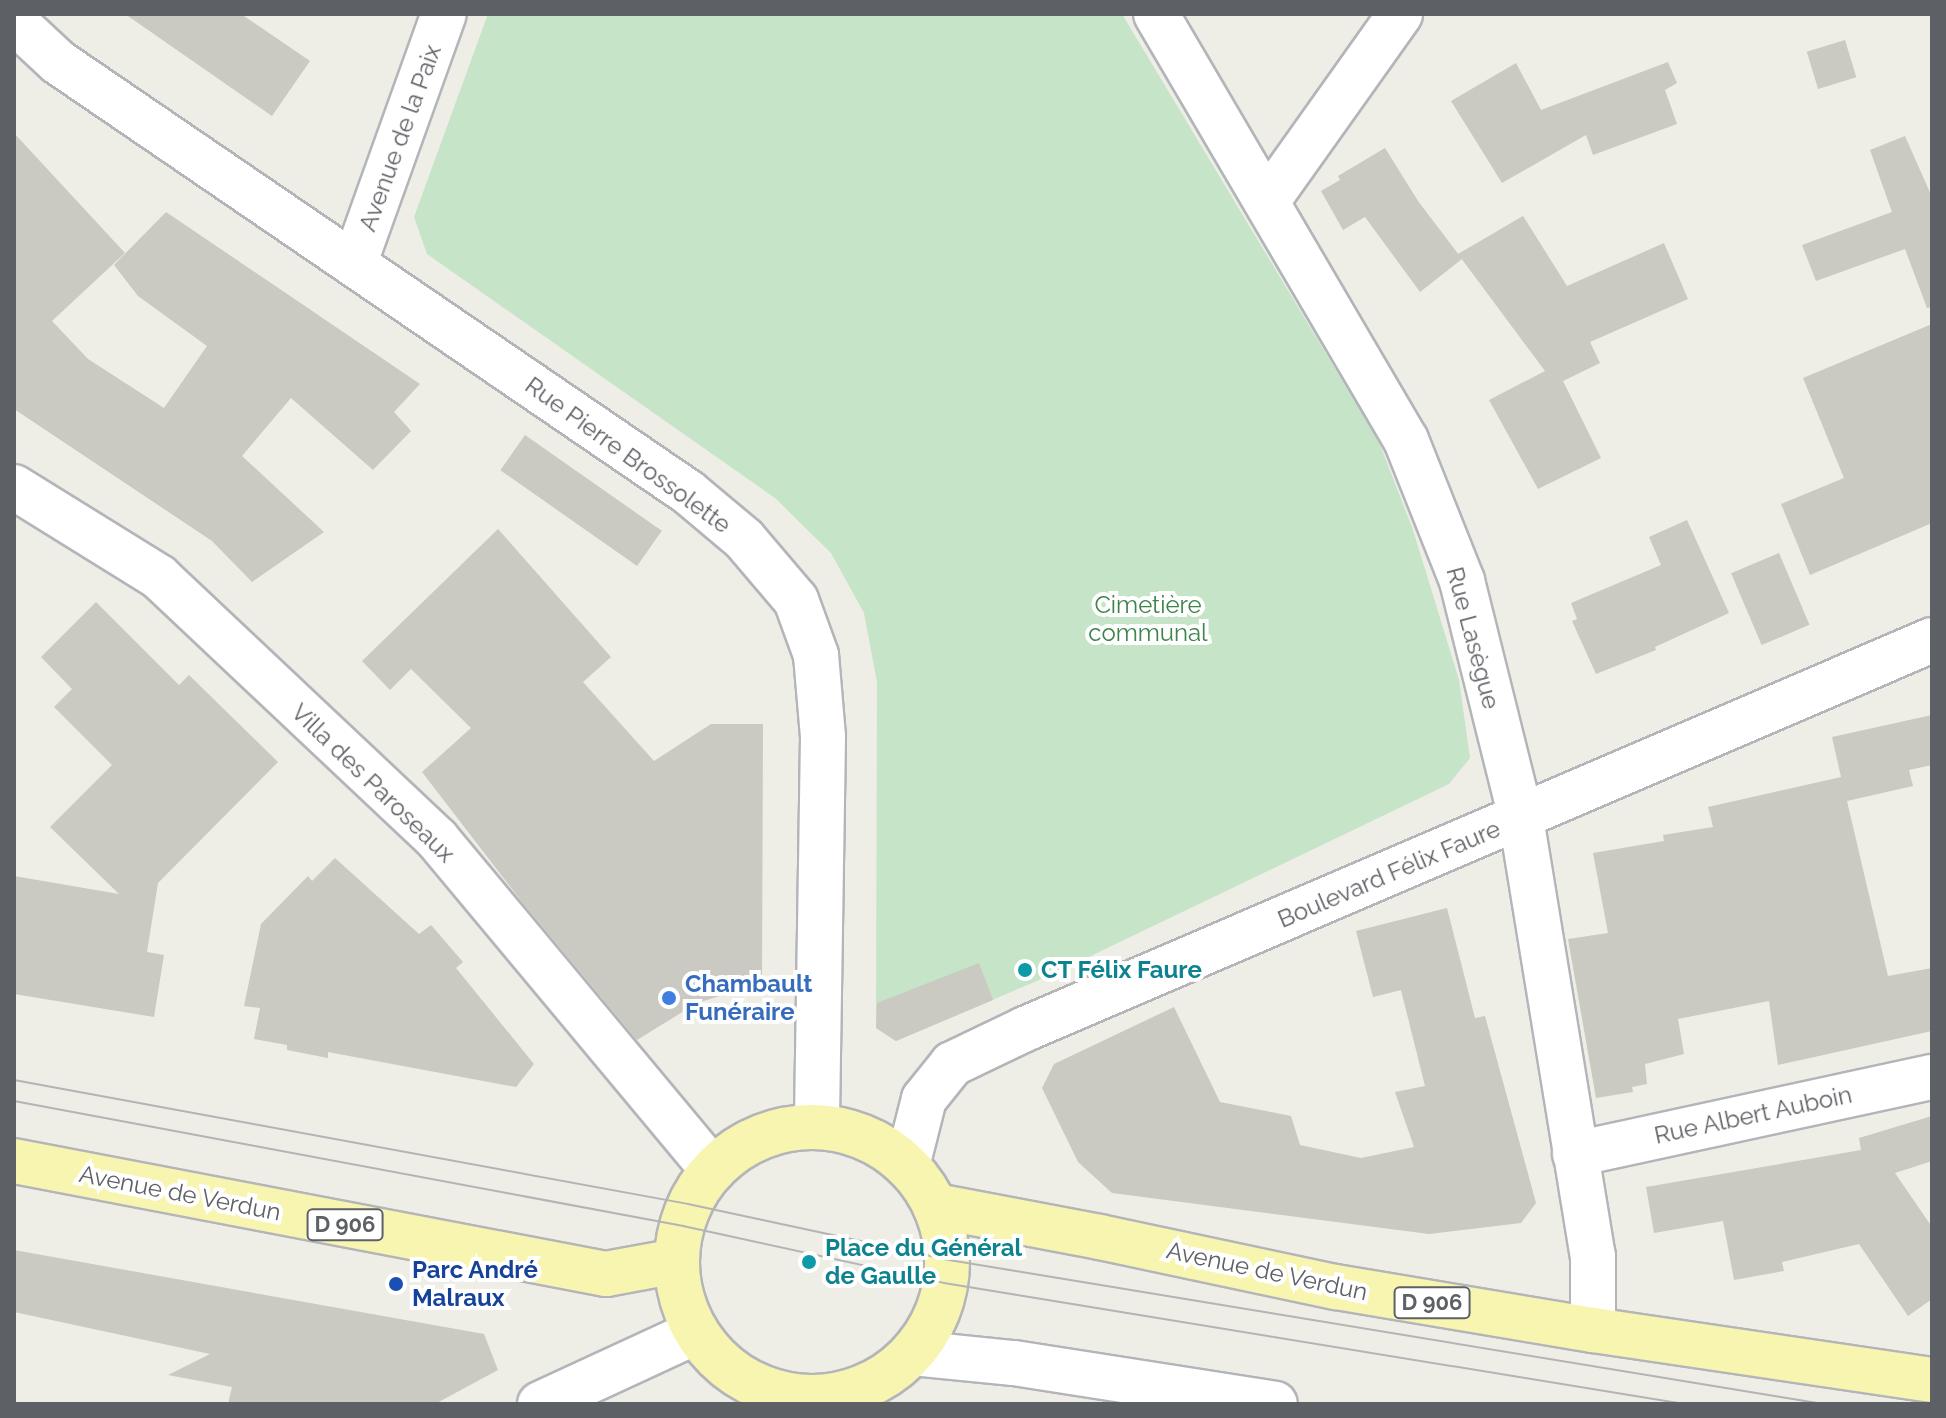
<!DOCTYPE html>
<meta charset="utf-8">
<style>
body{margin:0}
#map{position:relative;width:1946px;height:1418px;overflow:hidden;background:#eeede6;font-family:Raleway,sans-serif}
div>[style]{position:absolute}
.green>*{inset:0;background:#c5e4c8}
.building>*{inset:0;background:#cac9c2;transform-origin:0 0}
.roads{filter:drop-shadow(2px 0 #b3b5b9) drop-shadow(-2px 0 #b3b5b9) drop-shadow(0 2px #b3b5b9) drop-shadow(0 -2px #b3b5b9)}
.minor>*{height:44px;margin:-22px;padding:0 22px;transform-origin:22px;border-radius:22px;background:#fff}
.secondary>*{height:44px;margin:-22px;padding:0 22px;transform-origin:22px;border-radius:22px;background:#fff}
.primary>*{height:44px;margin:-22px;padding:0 22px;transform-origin:22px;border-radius:22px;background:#f8f5b1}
.primary>.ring{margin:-22px;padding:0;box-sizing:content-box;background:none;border:44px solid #f8f5b1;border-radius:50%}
.tram>*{height:2px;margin:-1px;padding:0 1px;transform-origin:1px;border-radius:1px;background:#b4b4b5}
.dots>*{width:22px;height:22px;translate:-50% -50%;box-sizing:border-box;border:4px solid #fff;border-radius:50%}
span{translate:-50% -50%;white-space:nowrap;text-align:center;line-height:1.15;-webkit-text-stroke:8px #fff;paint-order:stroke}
.shield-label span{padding:2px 6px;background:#fff;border:2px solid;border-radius:6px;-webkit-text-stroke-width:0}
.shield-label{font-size:22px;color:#5d6065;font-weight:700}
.street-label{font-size:24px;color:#5d6065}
.park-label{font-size:24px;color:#3e844a}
.culture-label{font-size:24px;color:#0d838f;font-weight:700}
.left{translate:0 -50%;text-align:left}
.shop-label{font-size:24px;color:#366cbe;font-weight:700}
.transit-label{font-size:24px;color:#164399;font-weight:700}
.frame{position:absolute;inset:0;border:16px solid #5d6065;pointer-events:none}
</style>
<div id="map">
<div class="green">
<i style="clip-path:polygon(488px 14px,1122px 14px,1379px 442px,1413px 530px,1459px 680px,1470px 758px,1449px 784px,1053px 974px,896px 1041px,876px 1028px,877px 682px,864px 613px,831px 553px,775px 498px,427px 254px,414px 217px)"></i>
</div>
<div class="building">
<i style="clip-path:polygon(125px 14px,241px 14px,310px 61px,272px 116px)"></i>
<i style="left:1845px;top:40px;width:39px;height:40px;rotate:73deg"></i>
<i style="clip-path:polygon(1668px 62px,1677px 83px,1665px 90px,1677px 124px,1593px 155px,1586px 135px,1502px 183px,1451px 101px,1516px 63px,1541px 110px)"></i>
<i style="clip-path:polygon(14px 133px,125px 253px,52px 321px,88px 359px,164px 408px,207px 346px,138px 296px,114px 265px,166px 212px,420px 384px,394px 412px,411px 431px,373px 470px,291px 398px,242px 456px,324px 532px,252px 582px,212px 541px,14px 409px)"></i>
<i style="clip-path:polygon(1905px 136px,1932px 197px,1932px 307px,1927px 308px,1905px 249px,1816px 281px,1802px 245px,1892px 212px,1870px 150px)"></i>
<i style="clip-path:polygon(1385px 148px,1418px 201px,1462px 259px,1420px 292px,1365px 217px,1343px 230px,1321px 191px,1340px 180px,1338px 176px)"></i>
<i style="clip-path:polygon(1523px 216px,1567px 286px,1664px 243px,1688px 299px,1590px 342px,1600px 363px,1563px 381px,1601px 458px,1538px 489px,1489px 400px,1545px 371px,1458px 254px)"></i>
<i style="clip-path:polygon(1932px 324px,1932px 523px,1810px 575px,1781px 504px,1844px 478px,1803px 378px)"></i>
<i style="left:525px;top:435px;width:167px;height:43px;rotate:35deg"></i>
<i style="clip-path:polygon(1687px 520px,1729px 613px,1655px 647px,1656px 650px,1596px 674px,1572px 621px,1577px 619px,1571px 603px,1661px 565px,1649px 537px)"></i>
<i style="clip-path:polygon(498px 529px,611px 657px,583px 682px,654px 761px,711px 724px,763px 724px,762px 983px,697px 1003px,637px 1040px,522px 902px,422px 772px,471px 728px,411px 669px,390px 690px,362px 661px)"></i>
<i style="left:1779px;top:553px;width:78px;height:52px;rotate:67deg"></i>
<i style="clip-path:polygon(96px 602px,179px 685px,189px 675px,278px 762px,158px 883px,147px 952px,164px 955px,154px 1017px,14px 994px,14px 876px,119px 894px,50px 827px,112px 765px,54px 707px,72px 689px,41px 657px)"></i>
<i style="clip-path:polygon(1932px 715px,1932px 765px,1909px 770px,1913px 786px,1847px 801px,1888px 976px,1932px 968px,1932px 1031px,1778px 1065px,1769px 1001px,1678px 1019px,1684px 1054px,1645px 1064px,1647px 1084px,1632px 1087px,1633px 1092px,1596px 1098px,1568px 939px,1608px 933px,1593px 853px,1664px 841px,1663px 835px,1713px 827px,1708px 807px,1841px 777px,1832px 737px)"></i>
<i style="clip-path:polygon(335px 858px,419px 934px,431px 925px,463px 962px,456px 968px,534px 1064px,516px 1087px,328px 1052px,328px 1058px,287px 1050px,287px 1045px,254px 1039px,260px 1008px,244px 1006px,261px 924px,308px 876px,312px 881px)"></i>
<i style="clip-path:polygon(1447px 908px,1475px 1018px,1485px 1016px,1536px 1203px,1521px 1223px,1429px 1234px,1112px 1193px,1078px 1162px,1042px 1088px,1054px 1064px,1174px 1007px,1220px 1102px,1291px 1116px,1300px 1145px,1361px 1158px,1414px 1147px,1395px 1092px,1425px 1086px,1401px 990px,1373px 997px,1356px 931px)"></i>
<i style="clip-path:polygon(979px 963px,993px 1000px,896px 1041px,876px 1028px,877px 1003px)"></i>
<i style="clip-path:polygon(1932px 1116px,1932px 1161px,1895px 1173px,1932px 1227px,1932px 1299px,1908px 1316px,1859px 1244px,1782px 1262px,1784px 1271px,1734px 1280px,1723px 1221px,1654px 1233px,1646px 1187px,1861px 1150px,1859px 1138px)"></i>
<i style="clip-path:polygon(14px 1250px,484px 1334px,498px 1370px,435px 1404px,228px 1404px,232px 1387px,168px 1375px,210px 1354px,14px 1312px)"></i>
</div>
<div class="roads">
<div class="minor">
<i style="left:1156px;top:14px;width:494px;rotate:59.6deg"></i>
<i style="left:1406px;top:440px;width:152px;rotate:68.3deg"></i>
<i style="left:1462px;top:581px;width:244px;rotate:76deg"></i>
<i style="left:1521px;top:818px;width:444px;rotate:80.7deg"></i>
<i style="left:1593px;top:1256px;width:74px;rotate:90deg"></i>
<i style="left:1268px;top:200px;width:228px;rotate:-54.6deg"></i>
<i style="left:355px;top:262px;width:263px;rotate:-70.3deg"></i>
<i style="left:14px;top:487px;width:171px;rotate:31.8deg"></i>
<i style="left:159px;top:577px;width:382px;rotate:43.3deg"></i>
<i style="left:437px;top:839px;width:431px;rotate:50.2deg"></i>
<i style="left:1575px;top:1154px;width:365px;rotate:-12.2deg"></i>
<i style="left:907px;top:1166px;width:69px;rotate:-75.8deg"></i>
<i style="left:924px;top:1099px;width:45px;rotate:-51.3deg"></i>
<i style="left:952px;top:1064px;width:81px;rotate:-25.6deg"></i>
<i style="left:1025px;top:1029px;width:987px;rotate:-23.21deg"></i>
<i style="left:913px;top:1353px;width:101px;rotate:5.7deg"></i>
<i style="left:1014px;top:1363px;width:264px;rotate:8.9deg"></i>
<i style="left:540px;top:1404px;width:172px;rotate:-24.8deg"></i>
</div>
<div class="secondary">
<i style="left:14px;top:21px;width:60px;rotate:43deg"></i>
<i style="left:58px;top:62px;width:763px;rotate:34.32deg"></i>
<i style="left:688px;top:492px;width:73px;rotate:40deg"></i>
<i style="left:744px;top:539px;width:80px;rotate:49.6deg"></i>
<i style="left:796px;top:600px;width:59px;rotate:70deg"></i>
<i style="left:816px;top:655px;width:82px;rotate:85.1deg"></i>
<i style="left:823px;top:737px;width:389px;rotate:90.9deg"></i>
<i style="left:813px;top:1404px;width:6px;rotate:-90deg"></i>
</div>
<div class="primary">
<i class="ring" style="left:677px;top:1127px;width:226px;height:226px"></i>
<i style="left:14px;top:1161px;width:603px;rotate:10.81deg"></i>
<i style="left:606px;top:1274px;width:71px;rotate:-10.5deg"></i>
<i style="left:936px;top:1206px;width:167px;rotate:10.7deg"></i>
<i style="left:1100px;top:1237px;width:241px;rotate:12deg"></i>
<i style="left:1336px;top:1287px;width:261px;rotate:9.5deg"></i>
<i style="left:1593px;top:1330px;width:343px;rotate:8.4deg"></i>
</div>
</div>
<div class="tram">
<i style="left:14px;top:1080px;width:685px;rotate:10.42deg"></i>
<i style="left:688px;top:1204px;width:267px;rotate:12.1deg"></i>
<i style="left:949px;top:1260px;width:886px;rotate:9.36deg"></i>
<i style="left:14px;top:1101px;width:681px;rotate:10.58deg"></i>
<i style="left:683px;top:1226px;width:267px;rotate:12.3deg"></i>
<i style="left:944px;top:1283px;width:750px;rotate:9.29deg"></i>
</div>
<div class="dots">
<i style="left:1025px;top:970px;background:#0f9aa8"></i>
<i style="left:669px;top:998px;background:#3f7fe0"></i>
<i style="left:809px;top:1262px;background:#0f9aa8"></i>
<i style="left:396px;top:1284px;background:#1a4fb4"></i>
</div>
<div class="shield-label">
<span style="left:345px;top:1225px">D 906</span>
<span style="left:1432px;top:1303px">D 906</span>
</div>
<div class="street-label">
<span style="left:400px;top:138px;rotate:-70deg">Avenue de la Paix</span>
<span style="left:628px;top:455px;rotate:36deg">Rue Pierre Brossolette</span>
<span style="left:1473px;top:638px;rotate:75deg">Rue Lasègue</span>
<span style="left:373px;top:783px;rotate:44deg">Villa des Paroseaux</span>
<span style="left:1389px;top:874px;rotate:-23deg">Boulevard Félix Faure</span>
<span style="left:1753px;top:1115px;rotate:-12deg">Rue Albert Auboin</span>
<span style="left:180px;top:1193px;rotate:11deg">Avenue de Verdun</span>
<span style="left:1267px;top:1271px;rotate:12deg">Avenue de Verdun</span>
</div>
<div class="park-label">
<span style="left:1148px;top:619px">Cimetière<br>communal</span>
</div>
<div class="culture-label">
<span class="left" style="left:1041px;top:970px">CT Félix Faure</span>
<span class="left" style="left:825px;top:1262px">Place du Général<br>de Gaulle</span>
</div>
<div class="shop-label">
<span class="left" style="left:685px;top:998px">Chambault<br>Funéraire</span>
</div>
<div class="transit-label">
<span class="left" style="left:412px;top:1284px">Parc André<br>Malraux</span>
</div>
<div class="frame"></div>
</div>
